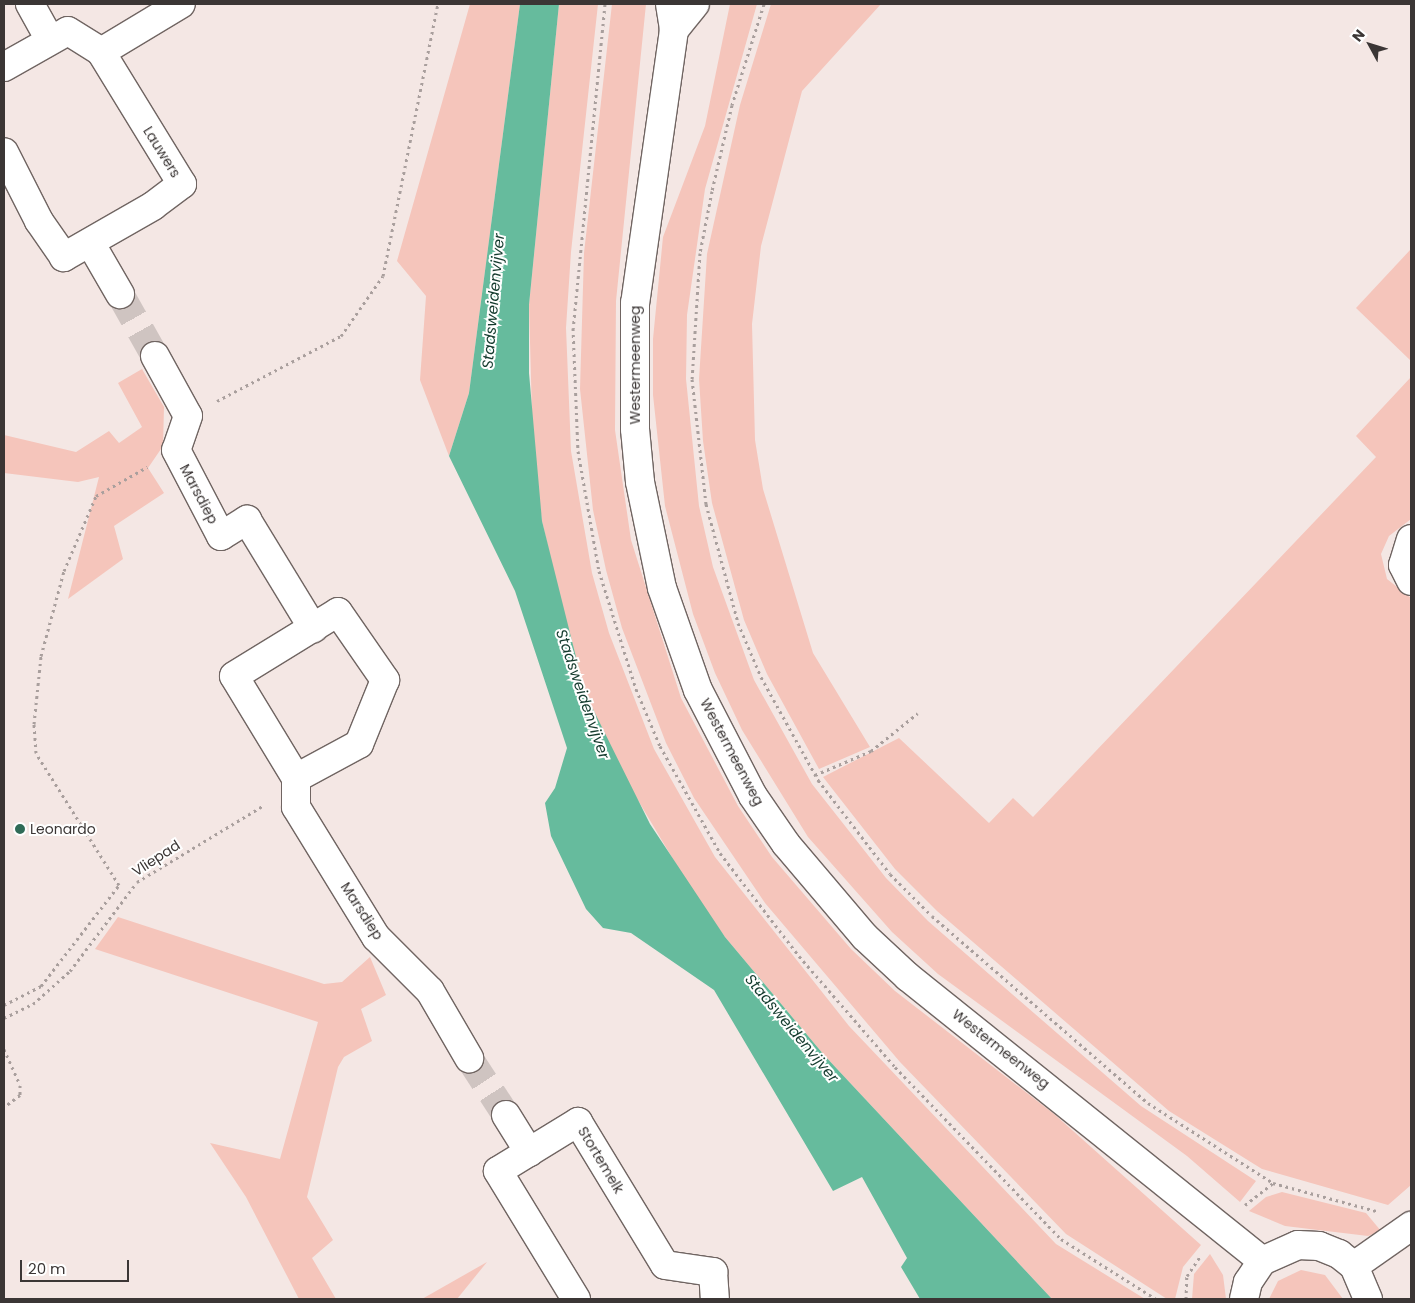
<!DOCTYPE html>
<style>
body{margin:0}
#map{position:relative;width:1415px;height:1303px;overflow:hidden;background:#f4e7e4;font-family:Poppins,sans-serif}
div>[style]{position:absolute}
.green>*{inset:0;background:#f5c5bb}
.water>*{inset:0;background:#66bb9d}
.street-tunnel>*{height:28px;margin-top:-14px;transform-origin:0;background:repeating-linear-gradient(90deg,#cfc4c1 0 28px,transparent 0 42px)}
.path>*{height:3px;margin-top:-1.5px;transform-origin:0;background:repeating-linear-gradient(90deg,#a99f9d 0 2.5px,transparent 0 6.5px)}
.roads{filter:drop-shadow(1px 0 #706562) drop-shadow(-1px 0 #706562) drop-shadow(0 1px #706562) drop-shadow(0 -1px #706562)}
.street>*{height:28px;margin:-14px;padding:0 14px;transform-origin:14px;border-radius:14px;background:#fff}
.secondary>*{height:28px;margin:-14px;padding:0 14px;transform-origin:14px;border-radius:14px;background:#fff}
.dots>*{width:14px;height:14px;translate:-50% -50%;box-sizing:border-box;border:2px solid #fff;border-radius:50%}
span{translate:-50% -50%;white-space:nowrap;text-align:center;line-height:1.15;-webkit-text-stroke:4px #fff;paint-order:stroke}
.street-label{font-size:14px;color:#3b3635}
.poi-label{font-size:14px;color:#3b3635}
.left{translate:0 -50%;text-align:left}
.water-label{font-size:15px;color:#143b2e;font-style:italic}
.frame{position:absolute;inset:0;border:5px solid #3b3635;pointer-events:none}
.north{position:absolute;left:1345px;top:20px;width:50px;height:50px;-webkit-text-stroke:4px #fff;paint-order:stroke;rotate:309deg;font-size:14px;font-weight:700;line-height:20px;text-align:center;color:#3b3635}
.north::after{content:'';display:block;margin:auto;width:18px;height:22px;background:#3b3635;clip-path:polygon(50% 0,100% 100%,50% 72%,0 100%)}
.scale{position:absolute;left:20px;top:1260px;width:109px;height:22px;box-sizing:border-box;border:2px solid #3b3635;border-top:0;padding-left:6px;font-size:15px;line-height:18px;white-space:nowrap;color:#3b3635;-webkit-text-stroke:4px #fff;paint-order:stroke}
</style>
<div id="map">
<div class="green">
<i style="clip-path:polygon(470px 4px,520px 4px,469px 393px,449px 456px,420px 380px,426px 296px,397px 261px)"></i>
<i style="clip-path:polygon(559px 4px,598px 4px,571px 252px,566px 328px,571px 451px,592px 573px,609px 633px,654px 749px,715px 857px,849px 1026px,1056px 1244px,1145px 1299px,1052px 1299px,824px 1055px,725px 937px,695px 896px,617px 765px,585px 693px,569px 638px,542px 521px,533px 452px,529px 305px)"></i>
<i style="clip-path:polygon(612px 4px,646px 4px,616px 301px,615px 430px,631px 540px,681px 698px,738px 806px,772px 857px,851px 949px,895px 991px,1054px 1114px,1201px 1245px,1183px 1267px,1175px 1299px,1167px 1299px,1066px 1234px,900px 1062px,765px 903px,694px 798px,666px 743px,622px 628px,606px 570px,593px 510px,580px 389px,584px 253px)"></i>
<i style="clip-path:polygon(730px 4px,757px 4px,705px 189px,687px 315px,686px 379px,699px 506px,713px 567px,754px 680px,812px 784px,886px 878px,928px 921px,1141px 1106px,1256px 1181px,1240px 1202px,1187px 1156px,938px 974px,892px 932px,808px 837px,742px 730px,715px 673px,693px 614px,665px 506px,653px 395px,653px 339px,663px 237px,705px 126px)"></i>
<i style="clip-path:polygon(771px 4px,881px 4px,802px 91px,761px 246px,752px 324px,755px 440px,763px 489px,813px 653px,870px 747px,819px 769px,767px 674px,744px 620px,712px 503px,703px 441px,699px 379px,707px 254px,740px 105px)"></i>
<i style="clip-path:polygon(1411px 249px,1411px 361px,1356px 308px)"></i>
<i style="clip-path:polygon(142px 369px,164px 407px,163px 446px,148px 468px,164px 493px,114px 526px,123px 559px,68px 599px,99px 477px,78px 482px,4px 473px,4px 435px,76px 452px,109px 431px,119px 443px,142px 427px,118px 383px)"></i>
<i style="clip-path:polygon(1411px 377px,1411px 519px,1389px 536px,1381px 554px,1387px 579px,1411px 598px,1411px 1185px,1388px 1205px,1262px 1169px,1169px 1111px,937px 911px,895px 869px,823px 777px,899px 738px,989px 823px,1013px 798px,1033px 817px,1376px 457px,1356px 436px)"></i>
<i style="clip-path:polygon(118px 917px,324px 984px,342px 982px,370px 957px,386px 995px,361px 1009px,372px 1041px,344px 1057px,338px 1067px,307px 1197px,333px 1240px,312px 1258px,336px 1299px,299px 1299px,246px 1197px,210px 1143px,280px 1159px,318px 1022px,95px 949px)"></i>
<i style="clip-path:polygon(1282px 1192px,1366px 1213px,1381px 1231px,1368px 1236px,1285px 1226px,1249px 1211px,1266px 1197px)"></i>
<i style="clip-path:polygon(1210px 1254px,1223px 1275px,1226px 1299px,1192px 1299px,1194px 1274px)"></i>
<i style="clip-path:polygon(487px 1262px,457px 1299px,422px 1299px)"></i>
<i style="clip-path:polygon(1301px 1270px,1325px 1275px,1343px 1299px,1269px 1299px,1278px 1281px)"></i>
</div>
<div class="water">
<i style="clip-path:polygon(520px 4px,559px 4px,529px 305px,529px 373px,542px 521px,585px 693px,650px 824px,725px 937px,824px 1055px,1052px 1299px,920px 1299px,901px 1267px,907px 1258px,862px 1177px,833px 1191px,714px 990px,631px 933px,603px 928px,586px 909px,551px 836px,545px 803px,555px 788px,567px 748px,515px 591px,449px 456px,469px 393px)"></i>
</div>
<div class="street-tunnel">
<i style="left:120px;top:294px;width:71px;rotate:60.6deg"></i>
<i style="left:469px;top:1058px;width:68px;rotate:57deg"></i>
</div>
<div class="path">
<i style="left:605px;top:4px;width:326px;rotate:95.6deg"></i>
<i style="left:573px;top:328px;width:123px;rotate:87.7deg"></i>
<i style="left:578px;top:451px;width:122px;rotate:80.1deg"></i>
<i style="left:599px;top:571px;width:124px;rotate:72.6deg"></i>
<i style="left:636px;top:689px;width:62px;rotate:67.2deg"></i>
<i style="left:660px;top:746px;width:123px;rotate:60.7deg"></i>
<i style="left:720px;top:853px;width:130px;rotate:52.5deg"></i>
<i style="left:799px;top:956px;width:147px;rotate:49.1deg"></i>
<i style="left:895px;top:1067px;width:239px;rotate:46deg"></i>
<i style="left:1061px;top:1239px;width:112px;rotate:32.3deg"></i>
<i style="left:764px;top:4px;width:106px;rotate:107.6deg"></i>
<i style="left:732px;top:105px;width:88px;rotate:103.1deg"></i>
<i style="left:712px;top:191px;width:63px;rotate:101deg"></i>
<i style="left:700px;top:253px;width:126px;rotate:93.6deg"></i>
<i style="left:692px;top:379px;width:126px;rotate:83.6deg"></i>
<i style="left:706px;top:504px;width:123px;rotate:74.9deg"></i>
<i style="left:738px;top:623px;width:59px;rotate:66.9deg"></i>
<i style="left:761px;top:677px;width:118px;rotate:61deg"></i>
<i style="left:818px;top:780px;width:118px;rotate:52.5deg"></i>
<i style="left:890px;top:874px;width:59px;rotate:45deg"></i>
<i style="left:932px;top:916px;width:286px;rotate:40.9deg"></i>
<i style="left:1148px;top:1103px;width:148px;rotate:32.6deg"></i>
<i style="left:217px;top:401px;width:140px;rotate:-27.7deg"></i>
<i style="left:341px;top:336px;width:73px;rotate:-55deg"></i>
<i style="left:383px;top:276px;width:278px;rotate:-78.6deg"></i>
<i style="left:815px;top:775px;width:61px;rotate:-23.2deg"></i>
<i style="left:871px;top:751px;width:60px;rotate:-39deg"></i>
<i style="left:4px;top:1005px;width:42px;rotate:-27.2deg"></i>
<i style="left:41px;top:986px;width:128px;rotate:-52.3deg"></i>
<i style="left:119px;top:885px;width:156px;rotate:-122.2deg"></i>
<i style="left:36px;top:753px;width:29px;rotate:-94deg"></i>
<i style="left:34px;top:724px;width:68px;rotate:-84.1deg"></i>
<i style="left:41px;top:656px;width:88px;rotate:-74.9deg"></i>
<i style="left:64px;top:571px;width:82px;rotate:-66.9deg"></i>
<i style="left:96px;top:496px;width:59px;rotate:-29.6deg"></i>
<i style="left:4px;top:1018px;width:32px;rotate:-26deg"></i>
<i style="left:33px;top:1004px;width:50px;rotate:-41.7deg"></i>
<i style="left:70px;top:971px;width:111px;rotate:-53deg"></i>
<i style="left:137px;top:882px;width:149px;rotate:-31.2deg"></i>
<i style="left:4px;top:1049px;width:39px;rotate:66deg"></i>
<i style="left:20px;top:1085px;width:10px;rotate:90deg"></i>
<i style="left:20px;top:1095px;width:20px;rotate:143deg"></i>
<i style="left:1245px;top:1205px;width:36px;rotate:-38deg"></i>
<i style="left:1273px;top:1183px;width:107px;rotate:15.2deg"></i>
<i style="left:1186px;top:1299px;width:23px;rotate:-88deg"></i>
<i style="left:1187px;top:1276px;width:25px;rotate:-56deg"></i>
</div>
<div class="roads">
<div class="street">
<i style="left:30px;top:4px;width:41px;rotate:60.9deg"></i>
<i style="left:101px;top:52px;width:93px;rotate:-31deg"></i>
<i style="left:4px;top:67px;width:73px;rotate:-29.4deg"></i>
<i style="left:68px;top:31px;width:39px;rotate:32deg"></i>
<i style="left:101px;top:52px;width:155px;rotate:58.5deg"></i>
<i style="left:182px;top:184px;width:36px;rotate:143deg"></i>
<i style="left:153px;top:206px;width:103px;rotate:150.2deg"></i>
<i style="left:64px;top:257px;width:44px;rotate:-124.8deg"></i>
<i style="left:39px;top:221px;width:77px;rotate:-116.9deg"></i>
<i style="left:91px;top:244px;width:58px;rotate:59.9deg"></i>
<i style="left:155px;top:356px;width:68px;rotate:61.2deg"></i>
<i style="left:188px;top:416px;width:36px;rotate:109deg"></i>
<i style="left:176px;top:450px;width:97px;rotate:62.4deg"></i>
<i style="left:221px;top:536px;width:31px;rotate:-32deg"></i>
<i style="left:247px;top:520px;width:127px;rotate:58.6deg"></i>
<i style="left:1411px;top:539px;width:27px;rotate:107deg"></i>
<i style="left:1403px;top:565px;width:18px;rotate:63deg"></i>
<i style="left:338px;top:612px;width:83px;rotate:55.3deg"></i>
<i style="left:385px;top:680px;width:69px;rotate:112.1deg"></i>
<i style="left:359px;top:744px;width:72px;rotate:151.6deg"></i>
<i style="left:296px;top:778px;width:119px;rotate:-121.3deg"></i>
<i style="left:234px;top:676px;width:122px;rotate:-31.6deg"></i>
<i style="left:296px;top:778px;width:29px;rotate:90deg"></i>
<i style="left:296px;top:807px;width:153px;rotate:58.4deg"></i>
<i style="left:376px;top:937px;width:76px;rotate:45deg"></i>
<i style="left:430px;top:991px;width:78px;rotate:59.8deg"></i>
<i style="left:506px;top:1115px;width:44px;rotate:58.1deg"></i>
<i style="left:1354px;top:1266px;width:70px;rotate:-35.1deg"></i>
<i style="left:576px;top:1299px;width:150px;rotate:-121.4deg"></i>
<i style="left:498px;top:1171px;width:94px;rotate:-31.5deg"></i>
<i style="left:578px;top:1122px;width:167px;rotate:58.7deg"></i>
<i style="left:665px;top:1265px;width:49px;rotate:8.3deg"></i>
<i style="left:713px;top:1272px;width:27px;rotate:86deg"></i>
</div>
<div class="secondary">
<i style="left:670px;top:4px;width:26px;rotate:81deg"></i>
<i style="left:674px;top:30px;width:276px;rotate:98.1deg"></i>
<i style="left:635px;top:303px;width:126px;rotate:90deg"></i>
<i style="left:635px;top:429px;width:53px;rotate:84.6deg"></i>
<i style="left:640px;top:482px;width:108px;rotate:78.3deg"></i>
<i style="left:662px;top:588px;width:108px;rotate:70.6deg"></i>
<i style="left:698px;top:690px;width:119px;rotate:62.6deg"></i>
<i style="left:753px;top:796px;width:58px;rotate:55.5deg"></i>
<i style="left:786px;top:844px;width:122px;rotate:49.7deg"></i>
<i style="left:865px;top:937px;width:59px;rotate:42.9deg"></i>
<i style="left:908px;top:977px;width:454px;rotate:38.7deg"></i>
<i style="left:674px;top:30px;width:33px;rotate:-51deg"></i>
<i style="left:1244px;top:1299px;width:17px;rotate:-77deg"></i>
<i style="left:1248px;top:1282px;width:25px;rotate:-56deg"></i>
<i style="left:1262px;top:1261px;width:39px;rotate:-24deg"></i>
<i style="left:1298px;top:1245px;width:21px;rotate:3deg"></i>
<i style="left:1319px;top:1246px;width:22px;rotate:22deg"></i>
<i style="left:1339px;top:1254px;width:19px;rotate:39deg"></i>
<i style="left:1354px;top:1266px;width:36px;rotate:67deg"></i>
</div>
</div>
<div class="dots">
<i style="left:20px;top:829px;background:#2f6b57"></i>
</div>
<div class="street-label">
<span style="left:162px;top:152px;rotate:58deg">Lauwers</span>
<span style="left:635px;top:365px;rotate:-90deg">Westermeenweg</span>
<span style="left:199px;top:494px;rotate:62deg">Marsdiep</span>
<span style="left:732px;top:752px;rotate:62deg">Westermeenweg</span>
<span style="left:156px;top:858px;rotate:-33deg">Vliepad</span>
<span style="left:362px;top:911px;rotate:57deg">Marsdiep</span>
<span style="left:1001px;top:1049px;rotate:38deg">Westermeenweg</span>
<span style="left:601px;top:1160px;rotate:59deg">Stortemelk</span>
</div>
<div class="poi-label">
<span class="left" style="left:30px;top:829px">Leonardo</span>
</div>
<div class="water-label">
<span style="left:493px;top:301px;rotate:-85deg">Stadsweidenvijver</span>
<span style="left:583px;top:694px;rotate:71deg">Stadsweidenvijver</span>
<span style="left:792px;top:1028px;rotate:50deg">Stadsweidenvijver</span>
</div>
<div class="frame"></div>
<div class="north">N</div>
<div class="scale">20 m</div>
</div>
